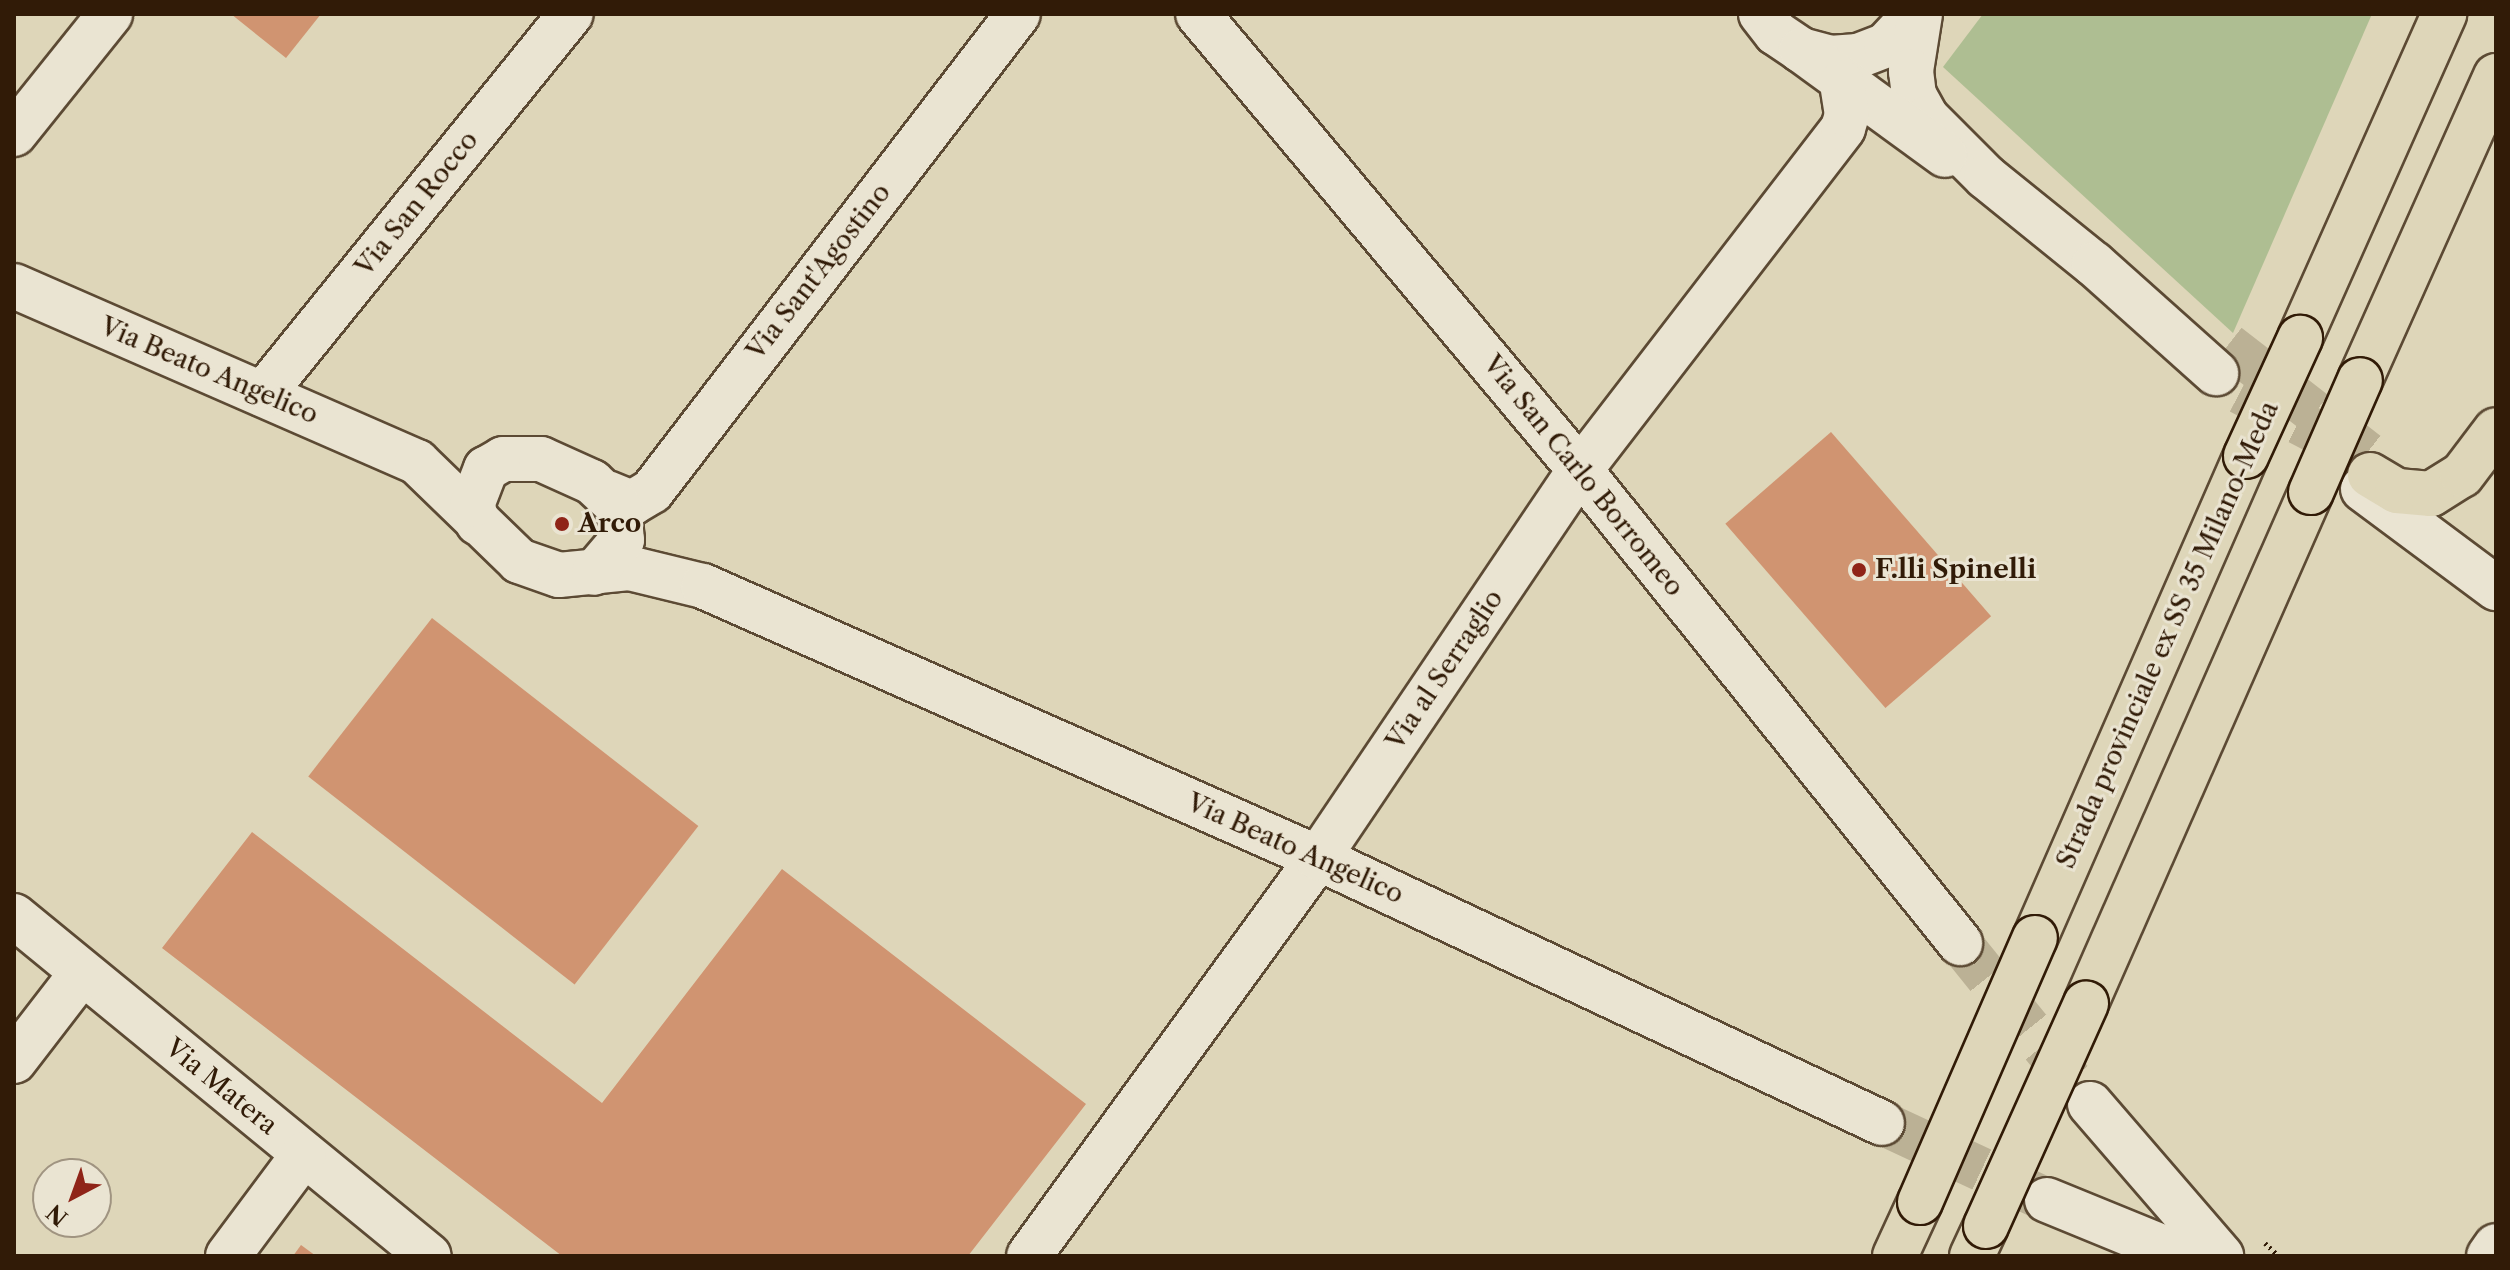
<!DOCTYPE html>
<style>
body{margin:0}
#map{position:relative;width:2510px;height:1270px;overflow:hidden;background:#ded6b9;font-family:"Libre Caslon Text",serif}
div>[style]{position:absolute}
.green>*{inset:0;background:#aebe92}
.building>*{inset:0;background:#d09471;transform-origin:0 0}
.minor-tunnel>*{height:44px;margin-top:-22px;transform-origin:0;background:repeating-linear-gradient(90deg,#bbb195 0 44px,transparent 0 66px)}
.highway-tunnel>*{height:44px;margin-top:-22px;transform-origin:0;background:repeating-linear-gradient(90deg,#bbb195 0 44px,transparent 0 66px)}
.path>*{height:5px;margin-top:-2.5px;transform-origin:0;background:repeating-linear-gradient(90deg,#311b07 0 2px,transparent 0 6px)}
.roads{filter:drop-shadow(2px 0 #5c4a34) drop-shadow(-2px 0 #5c4a34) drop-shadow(0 2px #5c4a34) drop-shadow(0 -2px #5c4a34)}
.minor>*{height:44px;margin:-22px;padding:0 22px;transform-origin:22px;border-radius:22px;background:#eae4d2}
.highway>*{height:44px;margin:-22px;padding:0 22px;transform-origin:22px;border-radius:22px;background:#ded6b9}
.bridges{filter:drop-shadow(2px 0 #311b07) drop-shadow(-2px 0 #311b07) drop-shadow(0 2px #311b07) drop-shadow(0 -2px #311b07)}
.highway-bridge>*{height:44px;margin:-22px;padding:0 22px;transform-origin:22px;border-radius:22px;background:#ded6b9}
.dots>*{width:22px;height:22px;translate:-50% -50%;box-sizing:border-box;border:4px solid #eae4d2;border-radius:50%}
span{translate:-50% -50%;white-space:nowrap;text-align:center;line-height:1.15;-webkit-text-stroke:6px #eae4d2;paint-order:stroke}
.street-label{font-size:26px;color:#311b07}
.poi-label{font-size:26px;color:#311b07;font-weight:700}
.left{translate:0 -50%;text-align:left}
.frame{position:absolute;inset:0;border:16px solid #311b07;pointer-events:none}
.north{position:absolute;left:32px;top:1158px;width:80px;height:80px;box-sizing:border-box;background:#eae4d2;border:2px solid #a09481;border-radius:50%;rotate:221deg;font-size:22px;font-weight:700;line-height:32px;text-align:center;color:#311b07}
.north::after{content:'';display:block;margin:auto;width:28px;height:36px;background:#8f2418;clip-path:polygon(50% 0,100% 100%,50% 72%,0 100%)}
</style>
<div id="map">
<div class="green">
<i style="clip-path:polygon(1983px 14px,2372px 14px,2233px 333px,1943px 67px)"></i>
</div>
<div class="building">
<i style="clip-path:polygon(231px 14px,321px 14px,286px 58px)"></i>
<i style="left:1831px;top:432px;width:244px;height:140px;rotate:49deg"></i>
<i style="left:432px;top:618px;width:338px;height:201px;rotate:38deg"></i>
<i style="clip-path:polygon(252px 832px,602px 1103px,782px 869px,1086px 1104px,968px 1256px,562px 1256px,162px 948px)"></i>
<i style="clip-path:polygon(301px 1245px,316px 1256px,293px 1256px)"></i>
</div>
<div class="minor-tunnel">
<i style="left:2228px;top:345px;width:189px;rotate:37.9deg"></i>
<i style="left:1960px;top:943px;width:207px;rotate:51.1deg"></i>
<i style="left:1882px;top:1123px;width:175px;rotate:25deg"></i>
</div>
<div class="highway-tunnel">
<i style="left:2240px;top:392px;width:85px;rotate:27.5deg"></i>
<i style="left:2315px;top:431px;width:70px;rotate:38.7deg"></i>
</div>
<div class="path">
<i style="left:2265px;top:1243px;width:19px;rotate:43deg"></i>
</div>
<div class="roads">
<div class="minor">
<i style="left:1198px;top:14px;width:595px;rotate:50.05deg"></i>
<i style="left:1580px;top:470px;width:607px;rotate:51.22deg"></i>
<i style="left:1761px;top:14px;width:24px;rotate:52deg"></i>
<i style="left:1776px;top:33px;width:30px;rotate:34deg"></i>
<i style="left:1801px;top:50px;width:30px;rotate:15deg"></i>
<i style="left:1830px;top:58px;width:28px;rotate:-4deg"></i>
<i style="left:1858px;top:56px;width:30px;rotate:-21deg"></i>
<i style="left:1886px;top:45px;width:42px;rotate:-46.9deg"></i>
<i style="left:1920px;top:14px;width:58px;rotate:99deg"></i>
<i style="left:1911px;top:71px;width:24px;rotate:83deg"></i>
<i style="left:1914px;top:95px;width:26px;rotate:61deg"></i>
<i style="left:1927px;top:118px;width:83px;rotate:45deg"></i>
<i style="left:1986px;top:177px;width:139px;rotate:38.9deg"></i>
<i style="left:2094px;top:264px;width:164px;rotate:41.8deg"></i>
<i style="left:1801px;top:50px;width:178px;rotate:36.1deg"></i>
<i style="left:14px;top:134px;width:154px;rotate:-51.3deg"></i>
<i style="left:14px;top:286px;width:440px;rotate:23.6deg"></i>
<i style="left:417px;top:462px;width:142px;rotate:44.1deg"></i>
<i style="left:519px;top:561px;width:42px;rotate:19.3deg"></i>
<i style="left:559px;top:575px;width:70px;rotate:-5.7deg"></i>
<i style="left:629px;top:568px;width:76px;rotate:13.7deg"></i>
<i style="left:703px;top:586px;width:672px;rotate:23.86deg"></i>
<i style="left:1318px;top:858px;width:623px;rotate:25.17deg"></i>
<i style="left:263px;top:394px;width:489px;rotate:-51deg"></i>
<i style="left:2363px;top:489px;width:166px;rotate:36.7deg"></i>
<i style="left:607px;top:493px;width:27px;rotate:22deg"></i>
<i style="left:632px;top:503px;width:23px;rotate:-31deg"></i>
<i style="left:652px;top:491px;width:601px;rotate:-52.5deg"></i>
<i style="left:478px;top:523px;width:19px;rotate:-108deg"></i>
<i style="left:472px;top:505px;width:39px;rotate:-69deg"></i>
<i style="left:486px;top:469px;width:20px;rotate:-30deg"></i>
<i style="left:503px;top:459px;width:38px"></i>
<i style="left:541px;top:459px;width:56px;rotate:24.3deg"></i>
<i style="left:592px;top:482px;width:37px;rotate:43deg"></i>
<i style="left:619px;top:507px;width:33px;rotate:85deg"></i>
<i style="left:622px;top:540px;width:43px;rotate:130.3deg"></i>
<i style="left:14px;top:916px;width:536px;rotate:39.33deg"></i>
<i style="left:14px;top:1061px;width:110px;rotate:-52.4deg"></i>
<i style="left:2090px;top:1104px;width:201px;rotate:49.2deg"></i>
<i style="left:2047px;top:1200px;width:135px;rotate:22.2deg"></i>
<i style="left:2172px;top:1251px;width:43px"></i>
<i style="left:228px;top:1256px;width:127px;rotate:-53.3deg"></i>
<i style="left:1029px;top:1256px;width:492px;rotate:-54deg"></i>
<i style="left:1318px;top:858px;width:468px;rotate:-56deg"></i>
<i style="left:1580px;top:470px;width:431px;rotate:-52.4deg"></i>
<i style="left:1843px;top:128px;width:14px;rotate:-73deg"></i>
<i style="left:1847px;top:115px;width:33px;rotate:-99deg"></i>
<i style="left:2489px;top:1256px;width:12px;rotate:-55deg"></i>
</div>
<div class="highway">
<i style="left:2300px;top:338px;width:355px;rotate:-66deg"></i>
<i style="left:2360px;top:380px;width:333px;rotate:-65.9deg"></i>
<i style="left:2370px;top:475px;width:31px;rotate:31deg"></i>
<i style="left:2397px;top:491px;width:34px;rotate:5deg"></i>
<i style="left:2431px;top:494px;width:36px;rotate:-32deg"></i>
<i style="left:2462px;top:475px;width:56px;rotate:-52.9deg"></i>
<i style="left:2035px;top:938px;width:526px;rotate:-66.36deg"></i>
<i style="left:2086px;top:1003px;width:558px;rotate:-66.24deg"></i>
<i style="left:1895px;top:1256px;width:60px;rotate:-65.2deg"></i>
<i style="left:1972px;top:1256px;width:33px;rotate:-65deg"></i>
</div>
</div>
<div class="bridges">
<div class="highway-bridge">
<i style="left:2246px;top:456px;width:130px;rotate:-65.4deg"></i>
<i style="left:2311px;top:492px;width:122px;rotate:-66.4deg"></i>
<i style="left:1920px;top:1202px;width:288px;rotate:-66.5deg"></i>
<i style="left:1986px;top:1226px;width:244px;rotate:-65.8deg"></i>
</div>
</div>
<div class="dots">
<i style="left:562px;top:524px;background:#8f2418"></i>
<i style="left:1859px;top:570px;background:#8f2418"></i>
</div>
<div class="street-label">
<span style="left:417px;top:204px;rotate:-51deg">Via San Rocco</span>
<span style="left:819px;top:272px;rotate:-52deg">Via Sant'Agostino</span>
<span style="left:209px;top:371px;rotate:23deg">Via Beato Angelico</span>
<span style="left:1583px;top:476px;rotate:51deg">Via San Carlo Borromeo</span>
<span style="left:2168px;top:635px;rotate:-66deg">Strada provinciale ex SS 35 Milano-Meda</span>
<span style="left:1445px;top:670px;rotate:-56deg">Via al Serraglio</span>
<span style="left:1295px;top:849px;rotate:24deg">Via Beato Angelico</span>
<span style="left:221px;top:1087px;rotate:39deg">Via Matera</span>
</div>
<div class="poi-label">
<span class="left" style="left:578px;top:524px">Arco</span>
<span class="left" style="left:1875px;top:570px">F.lli Spinelli</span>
</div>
<div class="frame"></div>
<div class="north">N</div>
</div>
